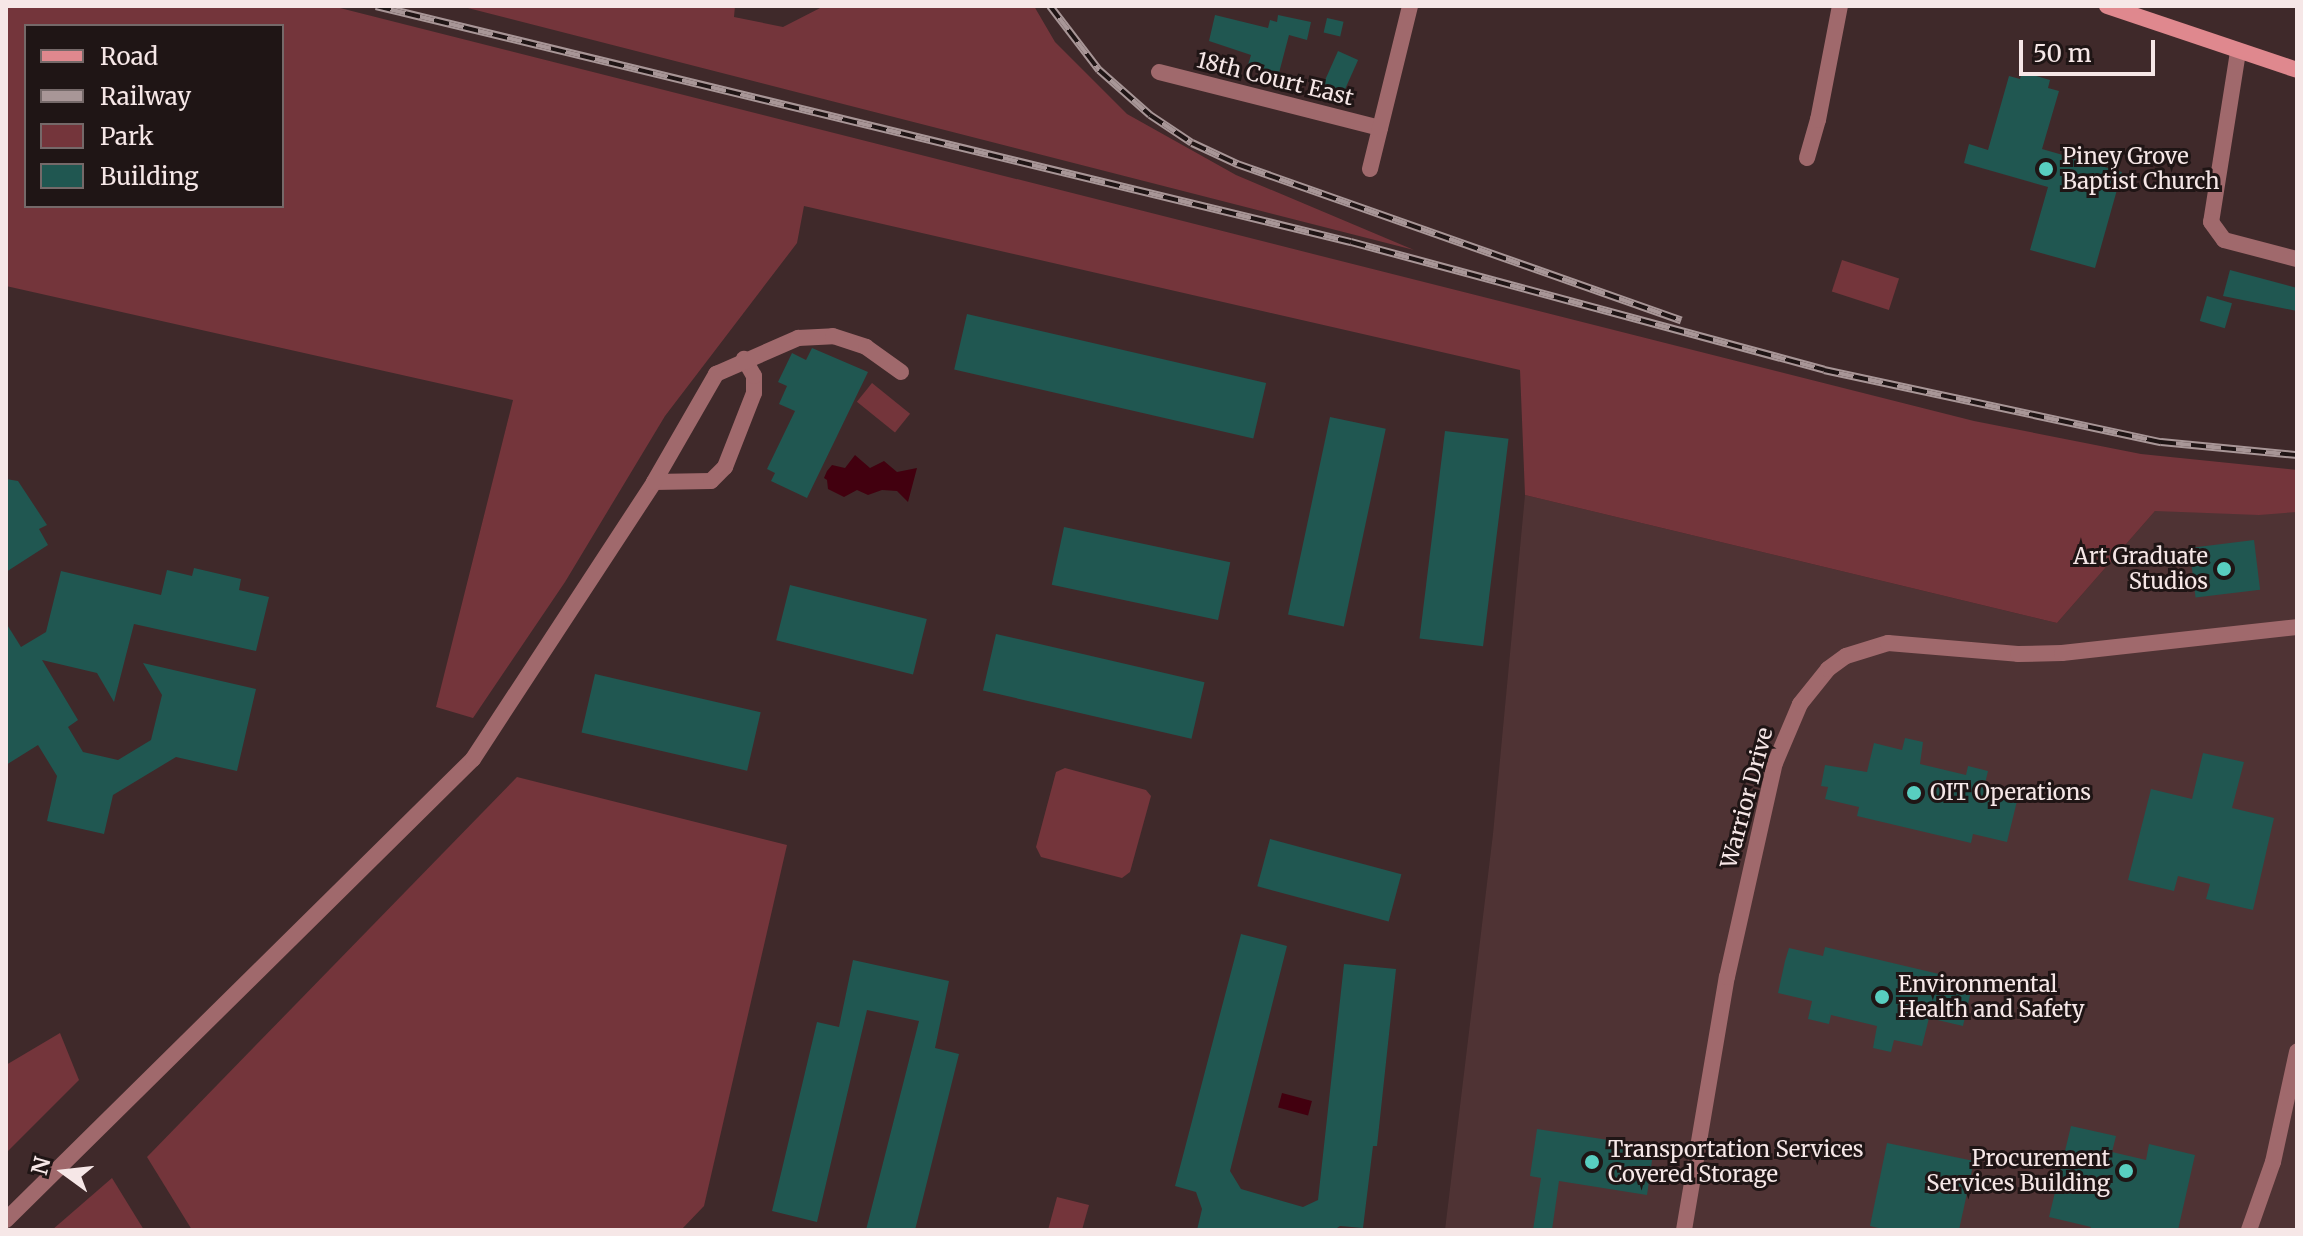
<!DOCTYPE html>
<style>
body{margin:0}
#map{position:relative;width:2303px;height:1236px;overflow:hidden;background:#3f292a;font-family:Merriweather,serif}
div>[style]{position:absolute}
.built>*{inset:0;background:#4f3334}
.green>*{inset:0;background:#74353b;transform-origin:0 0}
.water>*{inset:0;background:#42000f;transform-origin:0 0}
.building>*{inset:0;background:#205751;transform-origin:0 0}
.street>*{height:16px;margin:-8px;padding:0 8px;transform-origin:8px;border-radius:8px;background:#a0696c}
.secondary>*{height:16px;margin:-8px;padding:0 8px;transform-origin:8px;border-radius:8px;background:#df888e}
.rail>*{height:8px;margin-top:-4px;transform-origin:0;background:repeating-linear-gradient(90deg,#1f1515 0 15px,#a89697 0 30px);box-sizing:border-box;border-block:2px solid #a89697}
.dots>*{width:22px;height:22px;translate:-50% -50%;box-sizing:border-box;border:4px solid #1f1515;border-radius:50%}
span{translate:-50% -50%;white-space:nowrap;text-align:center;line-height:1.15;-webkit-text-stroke:6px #1f1515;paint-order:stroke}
.street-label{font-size:22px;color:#f6e7e7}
.poi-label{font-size:22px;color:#f6e7e7}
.left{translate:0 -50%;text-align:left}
.right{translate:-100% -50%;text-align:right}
.frame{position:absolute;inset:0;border:8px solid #f6e7e7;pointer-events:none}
.legend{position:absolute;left:24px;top:24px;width:260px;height:184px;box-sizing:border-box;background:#1f1515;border:2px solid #756969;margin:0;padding:10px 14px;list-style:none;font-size:24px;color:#f6e7e7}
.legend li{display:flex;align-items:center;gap:16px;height:40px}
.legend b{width:40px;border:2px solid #756969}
.north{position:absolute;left:24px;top:1132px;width:80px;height:80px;-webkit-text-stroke:6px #1f1515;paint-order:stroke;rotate:285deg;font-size:22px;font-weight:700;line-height:32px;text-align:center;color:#f6e7e7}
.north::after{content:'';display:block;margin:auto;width:28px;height:36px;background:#f6e7e7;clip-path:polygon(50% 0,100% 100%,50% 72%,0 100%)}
.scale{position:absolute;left:2019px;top:40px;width:136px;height:36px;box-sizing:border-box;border:4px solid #f6e7e7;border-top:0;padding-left:10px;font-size:24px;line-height:28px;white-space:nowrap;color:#f6e7e7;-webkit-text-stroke:6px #1f1515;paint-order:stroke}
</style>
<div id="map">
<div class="built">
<i style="clip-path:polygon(2297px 489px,2297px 1230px,1445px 1230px,1493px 834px,1525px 495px,2057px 623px,2155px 511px)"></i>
</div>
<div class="green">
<i style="clip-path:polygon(evenodd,6px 6px,332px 6px,1974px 421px,2141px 454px,2297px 470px,2297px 512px,2259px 515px,2155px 511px,2057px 623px,1525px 495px,1520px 370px,804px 206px,797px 243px,665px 416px,565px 582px,473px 718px,436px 707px,513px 400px,6px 286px,6px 6px,282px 26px,282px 206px,26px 206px,26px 26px,282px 26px)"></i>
<i style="clip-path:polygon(460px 6px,735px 6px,734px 17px,783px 27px,824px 6px,1034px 6px,1055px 42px,1127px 114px,1236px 175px,1414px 250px)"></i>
<i style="left:1842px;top:260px;width:60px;height:33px;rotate:18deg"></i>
<i style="left:872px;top:383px;width:49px;height:24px;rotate:39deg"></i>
<i style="clip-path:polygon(1065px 768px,1146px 790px,1151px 796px,1130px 872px,1122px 878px,1041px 857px,1036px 847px,1056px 772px)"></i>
<i style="clip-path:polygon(517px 777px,787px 845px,704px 1206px,681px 1230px,192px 1230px,147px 1157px)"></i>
<i style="clip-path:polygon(60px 1033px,79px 1080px,6px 1153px,6px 1065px)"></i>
<i style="clip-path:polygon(112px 1178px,144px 1230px,52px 1230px)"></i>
<i style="clip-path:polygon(1057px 1197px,1089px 1205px,1082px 1230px,1048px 1230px)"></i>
</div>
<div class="water">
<i style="clip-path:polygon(855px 455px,870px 468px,884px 461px,897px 472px,917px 468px,908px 502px,897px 491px,882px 490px,868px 495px,857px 490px,844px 497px,828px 489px,827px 480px,824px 478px,827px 471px,832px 465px,845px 468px)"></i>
<i style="left:1282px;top:1093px;width:31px;height:15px;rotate:15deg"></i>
</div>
<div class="building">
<i style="clip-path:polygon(1215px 15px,1268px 28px,1270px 20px,1277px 22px,1278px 15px,1311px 22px,1307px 40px,1289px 35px,1279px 73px,1248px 65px,1251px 55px,1209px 41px)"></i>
<i style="left:1327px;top:18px;width:17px;height:15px;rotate:13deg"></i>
<i style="left:1338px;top:51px;width:22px;height:39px;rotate:24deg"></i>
<i style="clip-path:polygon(2022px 72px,2050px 80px,2048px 88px,2059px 91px,2042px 149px,2122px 172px,2095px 268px,2030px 250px,2048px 187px,1964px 163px,1969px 144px,1988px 150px,2009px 76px,2020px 79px)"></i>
<i style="clip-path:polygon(2230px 270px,2297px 288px,2297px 311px,2223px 296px)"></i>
<i style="left:2207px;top:296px;width:26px;height:26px;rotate:16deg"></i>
<i style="left:967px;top:314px;width:307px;height:57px;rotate:13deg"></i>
<i style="clip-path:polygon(812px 348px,868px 372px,807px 498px,771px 481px,775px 473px,767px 469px,795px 411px,779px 404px,787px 386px,778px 382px,792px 353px,806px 360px)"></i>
<i style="left:1330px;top:417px;width:57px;height:202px;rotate:12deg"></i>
<i style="left:1445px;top:431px;width:64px;height:209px;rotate:7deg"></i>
<i style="clip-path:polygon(6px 479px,18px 481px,47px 525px,39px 529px,48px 545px,6px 572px)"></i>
<i style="left:1064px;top:527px;width:170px;height:59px;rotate:12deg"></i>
<i style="left:2254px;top:540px;width:50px;height:65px;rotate:83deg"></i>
<i style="clip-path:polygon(194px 568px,241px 579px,239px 590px,269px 597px,256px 651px,134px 624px,114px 702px,97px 673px,42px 660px,78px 720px,68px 727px,83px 752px,118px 760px,151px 740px,162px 695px,143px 663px,256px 689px,237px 771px,176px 757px,113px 795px,104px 834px,47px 821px,57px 776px,38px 745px,6px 765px,6px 623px,21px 647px,46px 632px,61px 571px,161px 595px,167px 570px,192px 576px)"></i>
<i style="left:790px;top:585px;width:141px;height:57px;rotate:14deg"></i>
<i style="left:996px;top:634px;width:214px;height:58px;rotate:13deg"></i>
<i style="left:595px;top:674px;width:170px;height:60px;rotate:13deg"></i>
<i style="clip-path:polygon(1905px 738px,1923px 742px,1920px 764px,1966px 775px,1968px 766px,1988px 771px,1984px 788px,2018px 797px,2007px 842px,1973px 834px,1971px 843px,1857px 816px,1859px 807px,1825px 799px,1828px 787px,1821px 786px,1825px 765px,1867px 772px,1874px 743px,1902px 750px)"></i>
<i style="clip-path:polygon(2203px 753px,2244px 762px,2232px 808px,2274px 818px,2253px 910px,2206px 899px,2210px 884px,2178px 876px,2174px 891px,2128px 880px,2151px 789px,2192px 799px)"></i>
<i style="left:1270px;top:839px;width:136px;height:49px;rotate:15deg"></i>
<i style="clip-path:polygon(1241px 934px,1287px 946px,1230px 1171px,1241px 1189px,1303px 1207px,1318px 1200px,1344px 964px,1396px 969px,1377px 1146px,1373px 1146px,1363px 1228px,1340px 1226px,1334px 1230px,1197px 1230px,1202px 1209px,1196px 1192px,1175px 1186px)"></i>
<i style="clip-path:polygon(1825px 947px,1939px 974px,1937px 983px,1971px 991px,1963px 1026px,1929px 1018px,1922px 1046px,1894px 1040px,1891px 1052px,1873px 1048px,1877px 1026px,1831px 1015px,1829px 1024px,1808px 1019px,1812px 1001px,1778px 993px,1785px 961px,1789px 948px,1823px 956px)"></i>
<i style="clip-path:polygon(853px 960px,949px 981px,935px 1048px,959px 1054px,915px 1230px,866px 1230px,919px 1021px,867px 1010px,817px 1222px,772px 1211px,817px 1022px,839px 1027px)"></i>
<i style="clip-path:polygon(2071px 1126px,2116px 1136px,2112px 1152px,2146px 1160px,2149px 1144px,2195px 1155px,2178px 1230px,2090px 1230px,2091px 1227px,2049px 1217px)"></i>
<i style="clip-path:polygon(1537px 1129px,1654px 1147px,1647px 1195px,1559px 1181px,1552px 1230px,1533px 1230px,1541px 1178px,1530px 1176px)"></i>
<i style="clip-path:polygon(1887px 1143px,1974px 1161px,1959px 1230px,1887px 1230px,1870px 1226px)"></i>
</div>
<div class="street">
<i style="left:2238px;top:52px;width:172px;rotate:99deg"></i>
<i style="left:2211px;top:222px;width:22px;rotate:54deg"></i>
<i style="left:2224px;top:240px;width:75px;rotate:14.6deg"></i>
<i style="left:1159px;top:72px;width:228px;rotate:14.2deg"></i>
<i style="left:1807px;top:158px;width:40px;rotate:-74deg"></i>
<i style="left:1818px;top:120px;width:116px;rotate:-79.1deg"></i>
<i style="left:1370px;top:169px;width:168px;rotate:-76.2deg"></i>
<i style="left:654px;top:482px;width:57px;rotate:-1deg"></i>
<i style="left:711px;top:481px;width:20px;rotate:-45deg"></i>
<i style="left:725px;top:467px;width:79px;rotate:-68.6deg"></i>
<i style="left:754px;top:393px;width:17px;rotate:-90deg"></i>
<i style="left:754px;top:376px;width:20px;rotate:-120deg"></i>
<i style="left:6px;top:1220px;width:656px;rotate:-44.63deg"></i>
<i style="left:473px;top:759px;width:331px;rotate:-56.8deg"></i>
<i style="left:654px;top:482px;width:125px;rotate:-60.1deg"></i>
<i style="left:716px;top:374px;width:90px;rotate:-23.7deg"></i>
<i style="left:798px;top:338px;width:35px;rotate:-3deg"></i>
<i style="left:833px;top:336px;width:35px;rotate:18deg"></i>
<i style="left:866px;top:347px;width:43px;rotate:35.5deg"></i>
<i style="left:1684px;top:1230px;width:257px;rotate:-80.4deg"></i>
<i style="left:1727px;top:977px;width:219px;rotate:-77.4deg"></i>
<i style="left:1775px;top:763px;width:64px;rotate:-67deg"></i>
<i style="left:1800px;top:704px;width:45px;rotate:-51.3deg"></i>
<i style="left:1828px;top:669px;width:22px;rotate:-36deg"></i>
<i style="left:1846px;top:656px;width:44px;rotate:-17.2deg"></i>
<i style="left:1888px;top:643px;width:130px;rotate:4.8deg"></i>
<i style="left:2018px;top:654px;width:44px;rotate:-1.3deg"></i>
<i style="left:2062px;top:653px;width:236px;rotate:-6.3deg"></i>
<i style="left:2249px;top:1230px;width:72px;rotate:-70.6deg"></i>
<i style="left:2273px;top:1162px;width:113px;rotate:-77.7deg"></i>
</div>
<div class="secondary">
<i style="left:2107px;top:6px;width:200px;rotate:18.6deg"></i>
</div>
<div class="rail">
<i style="left:376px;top:6px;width:1003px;rotate:13.61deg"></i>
<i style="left:1351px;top:242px;width:490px;rotate:15.1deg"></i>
<i style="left:1824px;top:370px;width:345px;rotate:12.1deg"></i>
<i style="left:2161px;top:442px;width:137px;rotate:5.5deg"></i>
<i style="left:1050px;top:6px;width:81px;rotate:52.6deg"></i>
<i style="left:1099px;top:70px;width:68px;rotate:41.4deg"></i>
<i style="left:1150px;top:115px;width:50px;rotate:33.7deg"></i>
<i style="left:1192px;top:143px;width:50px;rotate:25deg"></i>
<i style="left:1237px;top:164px;width:471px;rotate:19.4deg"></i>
</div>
<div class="dots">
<i style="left:2046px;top:169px;background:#58cec0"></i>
<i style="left:2224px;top:569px;background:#58cec0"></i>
<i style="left:1914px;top:793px;background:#58cec0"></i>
<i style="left:1882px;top:997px;background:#58cec0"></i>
<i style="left:1592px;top:1162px;background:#58cec0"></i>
<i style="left:2126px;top:1171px;background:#58cec0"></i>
</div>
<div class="street-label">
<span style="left:1275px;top:79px;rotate:14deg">18th Court East</span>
<span style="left:1747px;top:798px;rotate:-75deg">Warrior Drive</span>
</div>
<div class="poi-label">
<span class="left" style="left:2062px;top:169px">Piney Grove<br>Baptist Church</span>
<span class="right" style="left:2208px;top:569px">Art Graduate<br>Studios</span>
<span class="left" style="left:1930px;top:793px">OIT Operations</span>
<span class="left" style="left:1898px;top:997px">Environmental<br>Health and Safety</span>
<span class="left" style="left:1608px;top:1162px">Transportation Services<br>Covered Storage</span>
<span class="right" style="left:2110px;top:1171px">Procurement<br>Services Building</span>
</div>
<div class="frame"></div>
<ul class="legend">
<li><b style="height:10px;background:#df888e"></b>Road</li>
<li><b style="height:10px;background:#a89697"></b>Railway</li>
<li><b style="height:22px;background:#74353b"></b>Park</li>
<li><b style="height:22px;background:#205751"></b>Building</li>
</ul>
<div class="north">N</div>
<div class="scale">50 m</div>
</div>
